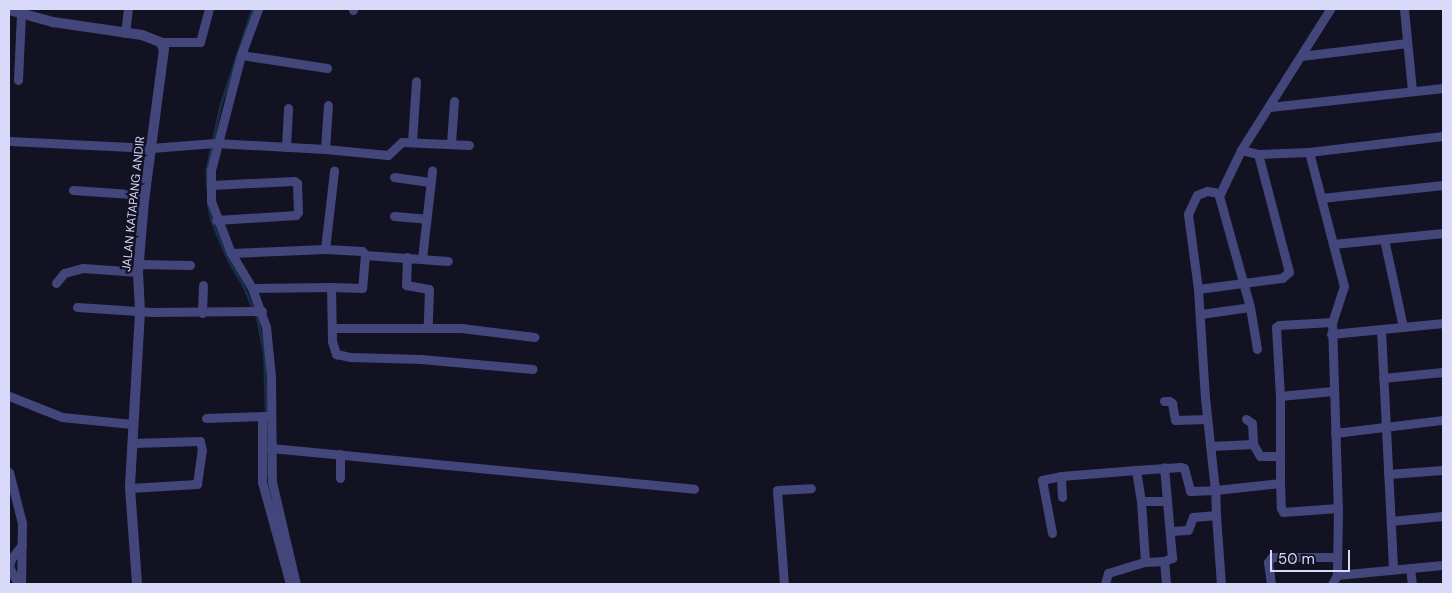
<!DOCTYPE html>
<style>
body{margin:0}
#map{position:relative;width:1452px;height:593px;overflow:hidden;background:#131223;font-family:"DM Sans",sans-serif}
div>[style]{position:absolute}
.stream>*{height:3px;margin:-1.5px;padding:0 1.5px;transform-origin:1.5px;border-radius:1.5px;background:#172e46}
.minor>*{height:9px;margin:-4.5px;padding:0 4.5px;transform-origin:4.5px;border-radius:4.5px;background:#43467b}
.tertiary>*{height:10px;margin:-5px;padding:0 5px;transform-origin:5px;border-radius:5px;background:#43467b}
span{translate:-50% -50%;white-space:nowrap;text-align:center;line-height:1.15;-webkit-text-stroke:4.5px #131223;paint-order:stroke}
.street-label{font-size:12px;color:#d9d9fa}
.frame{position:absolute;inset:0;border:10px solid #d9d9fa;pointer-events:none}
.scale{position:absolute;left:1270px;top:550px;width:80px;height:22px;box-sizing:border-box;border:2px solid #d9d9fa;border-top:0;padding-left:6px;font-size:15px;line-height:18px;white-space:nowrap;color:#d9d9fa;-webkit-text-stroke:4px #131223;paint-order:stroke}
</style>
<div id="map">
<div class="stream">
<i style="left:207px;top:189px;width:18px;rotate:-93deg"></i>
<i style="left:206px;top:171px;width:66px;rotate:-77.8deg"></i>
<i style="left:220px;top:106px;width:102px;rotate:-71.7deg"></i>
<i style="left:208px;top:205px;width:15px;rotate:79deg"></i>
<i style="left:211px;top:220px;width:43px;rotate:67deg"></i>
<i style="left:228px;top:260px;width:27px;rotate:59deg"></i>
<i style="left:242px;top:283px;width:38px;rotate:67deg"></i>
<i style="left:257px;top:318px;width:38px;rotate:79deg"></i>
<i style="left:264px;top:355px;width:122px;rotate:88.1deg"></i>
</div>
<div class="minor">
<i style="left:258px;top:9px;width:49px;rotate:110.3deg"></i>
<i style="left:241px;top:55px;width:119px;rotate:104.6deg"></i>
<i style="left:211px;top:170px;width:31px;rotate:90deg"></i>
<i style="left:211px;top:201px;width:56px;rotate:69deg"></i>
<i style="left:231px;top:253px;width:41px;rotate:59deg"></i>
<i style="left:252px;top:288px;width:41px;rotate:70.3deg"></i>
<i style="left:266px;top:327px;width:49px;rotate:84.2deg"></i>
<i style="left:271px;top:376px;width:106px;rotate:89.5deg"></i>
<i style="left:272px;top:482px;width:105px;rotate:76.8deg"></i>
<i style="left:1404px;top:9px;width:82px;rotate:84.4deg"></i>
<i style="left:353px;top:10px;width:1px;rotate:-90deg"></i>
<i style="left:125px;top:33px;width:24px;rotate:-83deg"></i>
<i style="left:160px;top:42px;width:40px"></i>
<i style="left:200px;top:42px;width:34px;rotate:-75deg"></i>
<i style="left:241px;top:55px;width:87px;rotate:8.6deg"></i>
<i style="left:1301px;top:56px;width:107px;rotate:-7deg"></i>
<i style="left:18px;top:80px;width:67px;rotate:-87.4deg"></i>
<i style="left:1270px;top:107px;width:174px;rotate:-6.3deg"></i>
<i style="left:9px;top:141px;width:142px;rotate:2.8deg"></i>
<i style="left:151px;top:148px;width:64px;rotate:-4.5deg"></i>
<i style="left:215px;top:143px;width:110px;rotate:3.1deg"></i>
<i style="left:325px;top:149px;width:63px;rotate:5.4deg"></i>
<i style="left:388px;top:155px;width:19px;rotate:-43deg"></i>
<i style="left:402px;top:142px;width:67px;rotate:2.6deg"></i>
<i style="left:412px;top:142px;width:61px;rotate:-86.2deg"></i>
<i style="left:451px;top:143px;width:42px;rotate:-85.9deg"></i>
<i style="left:286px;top:147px;width:39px;rotate:-87deg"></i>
<i style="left:325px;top:149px;width:44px;rotate:-86.1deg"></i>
<i style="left:1241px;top:150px;width:17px;rotate:13deg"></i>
<i style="left:1258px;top:154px;width:51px;rotate:-2.2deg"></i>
<i style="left:1309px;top:152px;width:135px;rotate:-6.8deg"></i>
<i style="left:1309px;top:152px;width:138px;rotate:75.4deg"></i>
<i style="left:1344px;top:286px;width:38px;rotate:108deg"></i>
<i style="left:1332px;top:322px;width:186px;rotate:88.2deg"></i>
<i style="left:1338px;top:508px;width:67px;rotate:90.9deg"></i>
<i style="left:1337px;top:575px;width:10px;rotate:119deg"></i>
<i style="left:394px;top:177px;width:36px;rotate:8deg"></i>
<i style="left:211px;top:185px;width:83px;rotate:-2.8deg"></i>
<i style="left:294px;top:181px;width:4px;rotate:34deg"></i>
<i style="left:297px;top:183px;width:29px;rotate:88deg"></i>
<i style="left:298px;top:212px;width:4px;rotate:124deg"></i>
<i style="left:296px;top:215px;width:80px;rotate:176.4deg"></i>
<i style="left:73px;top:190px;width:72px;rotate:4deg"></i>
<i style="left:1321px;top:198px;width:123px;rotate:-6.1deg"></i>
<i style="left:394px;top:216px;width:32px;rotate:5deg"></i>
<i style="left:1384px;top:239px;width:90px;rotate:77.8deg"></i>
<i style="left:1333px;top:244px;width:111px;rotate:-5.7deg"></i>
<i style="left:325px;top:249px;width:79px;rotate:-83.4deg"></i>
<i style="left:231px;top:253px;width:94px;rotate:-2.4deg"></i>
<i style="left:325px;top:249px;width:37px;rotate:3deg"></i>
<i style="left:362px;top:251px;width:5px;rotate:53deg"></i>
<i style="left:365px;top:255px;width:33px;rotate:95deg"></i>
<i style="left:362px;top:288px;width:31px;rotate:-178deg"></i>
<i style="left:365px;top:255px;width:83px;rotate:4.1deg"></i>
<i style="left:407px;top:257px;width:28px;rotate:92deg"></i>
<i style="left:406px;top:285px;width:23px;rotate:10deg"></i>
<i style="left:429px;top:289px;width:38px;rotate:92deg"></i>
<i style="left:422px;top:258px;width:88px;rotate:-83.4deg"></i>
<i style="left:139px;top:264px;width:51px;rotate:1.1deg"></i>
<i style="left:56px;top:283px;width:13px;rotate:-51deg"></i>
<i style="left:64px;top:273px;width:20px;rotate:-15deg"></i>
<i style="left:83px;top:268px;width:55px;rotate:4.2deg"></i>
<i style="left:252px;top:288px;width:79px;rotate:-0.7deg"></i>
<i style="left:331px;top:287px;width:54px;rotate:88.9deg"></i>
<i style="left:332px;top:341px;width:14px;rotate:73deg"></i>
<i style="left:336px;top:354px;width:14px;rotate:12deg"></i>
<i style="left:350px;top:357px;width:71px;rotate:1.6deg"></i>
<i style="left:421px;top:359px;width:112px;rotate:5.1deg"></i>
<i style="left:1198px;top:289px;width:76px;rotate:-97.6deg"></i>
<i style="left:1188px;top:214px;width:21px;rotate:-65deg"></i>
<i style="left:1197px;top:195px;width:11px;rotate:-22deg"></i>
<i style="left:1207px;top:191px;width:13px;rotate:9deg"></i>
<i style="left:77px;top:307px;width:75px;rotate:3.8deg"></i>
<i style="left:152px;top:312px;width:110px;rotate:-0.5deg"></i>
<i style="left:202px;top:313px;width:28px;rotate:-88deg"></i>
<i style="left:1201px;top:314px;width:49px;rotate:-8.1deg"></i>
<i style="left:1332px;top:322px;width:53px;rotate:176.8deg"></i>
<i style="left:1279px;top:325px;width:4px;rotate:146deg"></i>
<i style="left:1276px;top:327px;width:69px;rotate:86.7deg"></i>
<i style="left:1280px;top:396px;width:87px;rotate:90deg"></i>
<i style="left:1280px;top:483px;width:25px;rotate:88deg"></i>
<i style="left:1281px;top:508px;width:4px;rotate:63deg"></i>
<i style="left:1283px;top:512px;width:55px;rotate:-4.2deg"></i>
<i style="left:332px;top:328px;width:129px"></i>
<i style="left:461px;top:328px;width:74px;rotate:7deg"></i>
<i style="left:1381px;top:330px;width:239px;rotate:87.1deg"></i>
<i style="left:1331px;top:334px;width:113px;rotate:-5.6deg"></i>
<i style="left:1257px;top:349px;width:43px;rotate:-99.5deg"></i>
<i style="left:1250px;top:307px;width:115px;rotate:-105.6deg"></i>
<i style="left:1219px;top:196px;width:51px;rotate:-64.4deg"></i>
<i style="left:1241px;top:150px;width:167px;rotate:-57.7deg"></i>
<i style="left:1383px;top:378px;width:60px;rotate:-5.7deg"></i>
<i style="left:9px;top:396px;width:57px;rotate:21.6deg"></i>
<i style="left:62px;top:417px;width:70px;rotate:5.7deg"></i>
<i style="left:1280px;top:396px;width:53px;rotate:-5.4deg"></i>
<i style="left:1164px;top:401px;width:5px"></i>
<i style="left:1169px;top:401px;width:4px;rotate:34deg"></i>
<i style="left:1172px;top:403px;width:17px;rotate:80deg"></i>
<i style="left:1175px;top:420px;width:32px;rotate:-2deg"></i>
<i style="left:262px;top:416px;width:66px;rotate:90deg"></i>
<i style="left:262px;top:482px;width:106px;rotate:74.6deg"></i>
<i style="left:206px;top:418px;width:60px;rotate:-1.9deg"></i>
<i style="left:1246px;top:419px;width:7px;rotate:34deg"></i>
<i style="left:1252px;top:423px;width:21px;rotate:87deg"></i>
<i style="left:1335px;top:433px;width:109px;rotate:-6.9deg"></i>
<i style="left:1210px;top:446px;width:43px;rotate:-2.7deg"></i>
<i style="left:1253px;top:444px;width:14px;rotate:60deg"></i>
<i style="left:1260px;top:456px;width:20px"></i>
<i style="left:271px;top:448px;width:425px;rotate:5.5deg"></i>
<i style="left:1136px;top:470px;width:45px;rotate:-3.8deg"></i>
<i style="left:1181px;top:467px;width:3px;rotate:18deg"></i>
<i style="left:1184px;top:468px;width:24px;rotate:75deg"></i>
<i style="left:1190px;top:491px;width:25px;rotate:-2deg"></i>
<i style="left:1215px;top:490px;width:93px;rotate:-96.2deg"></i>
<i style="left:1205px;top:398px;width:109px;rotate:-93.7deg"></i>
<i style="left:1198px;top:289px;width:85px;rotate:-7.5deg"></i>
<i style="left:1282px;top:278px;width:9px;rotate:-41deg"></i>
<i style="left:1289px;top:272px;width:122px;rotate:-104.7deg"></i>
<i style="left:9px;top:472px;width:53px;rotate:75.7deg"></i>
<i style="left:22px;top:523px;width:61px;rotate:90.9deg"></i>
<i style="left:1388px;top:474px;width:55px;rotate:-4.2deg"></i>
<i style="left:340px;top:478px;width:24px;rotate:-90deg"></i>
<i style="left:130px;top:488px;width:67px;rotate:-3.4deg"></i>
<i style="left:197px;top:484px;width:34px;rotate:-82deg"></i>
<i style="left:202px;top:450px;width:9px;rotate:-103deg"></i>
<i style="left:200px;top:441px;width:68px;rotate:178.3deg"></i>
<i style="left:1062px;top:497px;width:21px;rotate:-93deg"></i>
<i style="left:1061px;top:476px;width:75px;rotate:-4.6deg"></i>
<i style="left:1136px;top:470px;width:31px;rotate:81deg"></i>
<i style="left:1141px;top:501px;width:26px"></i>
<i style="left:1141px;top:501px;width:61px;rotate:86.2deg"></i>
<i style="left:1216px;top:515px;width:69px;rotate:85.9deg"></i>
<i style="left:1391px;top:521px;width:52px;rotate:-5.5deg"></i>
<i style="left:1170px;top:531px;width:18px;rotate:-3deg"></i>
<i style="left:1188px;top:530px;width:14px;rotate:-69deg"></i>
<i style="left:1193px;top:517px;width:23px;rotate:-5deg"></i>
<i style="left:1216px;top:515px;width:25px;rotate:-92deg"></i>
<i style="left:1215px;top:490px;width:65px;rotate:-6.1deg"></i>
<i style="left:1052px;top:533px;width:54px;rotate:-100.7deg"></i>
<i style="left:1042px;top:480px;width:19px;rotate:-12deg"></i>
<i style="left:1164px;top:561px;width:23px;rotate:85deg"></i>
<i style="left:1410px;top:568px;width:16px;rotate:83deg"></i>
<i style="left:1337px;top:575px;width:106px;rotate:-5.4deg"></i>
<i style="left:18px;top:584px;width:19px;rotate:-118deg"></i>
<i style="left:9px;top:567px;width:8px;rotate:-76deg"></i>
<i style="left:11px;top:559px;width:18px;rotate:-52deg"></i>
<i style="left:784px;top:584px;width:94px;rotate:-94.3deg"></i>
<i style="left:777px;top:490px;width:34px;rotate:-3deg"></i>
<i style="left:1105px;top:584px;width:11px;rotate:-75deg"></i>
<i style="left:1108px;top:573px;width:39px;rotate:-17deg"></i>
<i style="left:1145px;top:562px;width:19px;rotate:-3deg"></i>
<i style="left:1164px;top:561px;width:9px;rotate:-21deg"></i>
<i style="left:1172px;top:558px;width:91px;rotate:-95deg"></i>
<i style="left:1271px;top:584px;width:22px;rotate:-98deg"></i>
<i style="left:1268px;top:562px;width:6px;rotate:-51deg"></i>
<i style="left:1272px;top:557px;width:65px"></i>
</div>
<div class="tertiary">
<i style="left:9px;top:10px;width:46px;rotate:15.3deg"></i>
<i style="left:53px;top:22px;width:90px;rotate:8.3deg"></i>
<i style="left:142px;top:35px;width:19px;rotate:21deg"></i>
<i style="left:160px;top:42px;width:8px;rotate:60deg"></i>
<i style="left:164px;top:49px;width:153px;rotate:97.5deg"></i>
<i style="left:144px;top:201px;width:71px;rotate:94.8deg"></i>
<i style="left:138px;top:272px;width:40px;rotate:87.1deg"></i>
<i style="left:140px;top:312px;width:176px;rotate:93.3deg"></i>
<i style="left:130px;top:488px;width:96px;rotate:85.8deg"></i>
</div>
<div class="street-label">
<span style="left:134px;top:204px;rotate:-84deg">JALAN KATAPANG ANDIR</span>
</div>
<div class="frame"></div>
<div class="scale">50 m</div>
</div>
